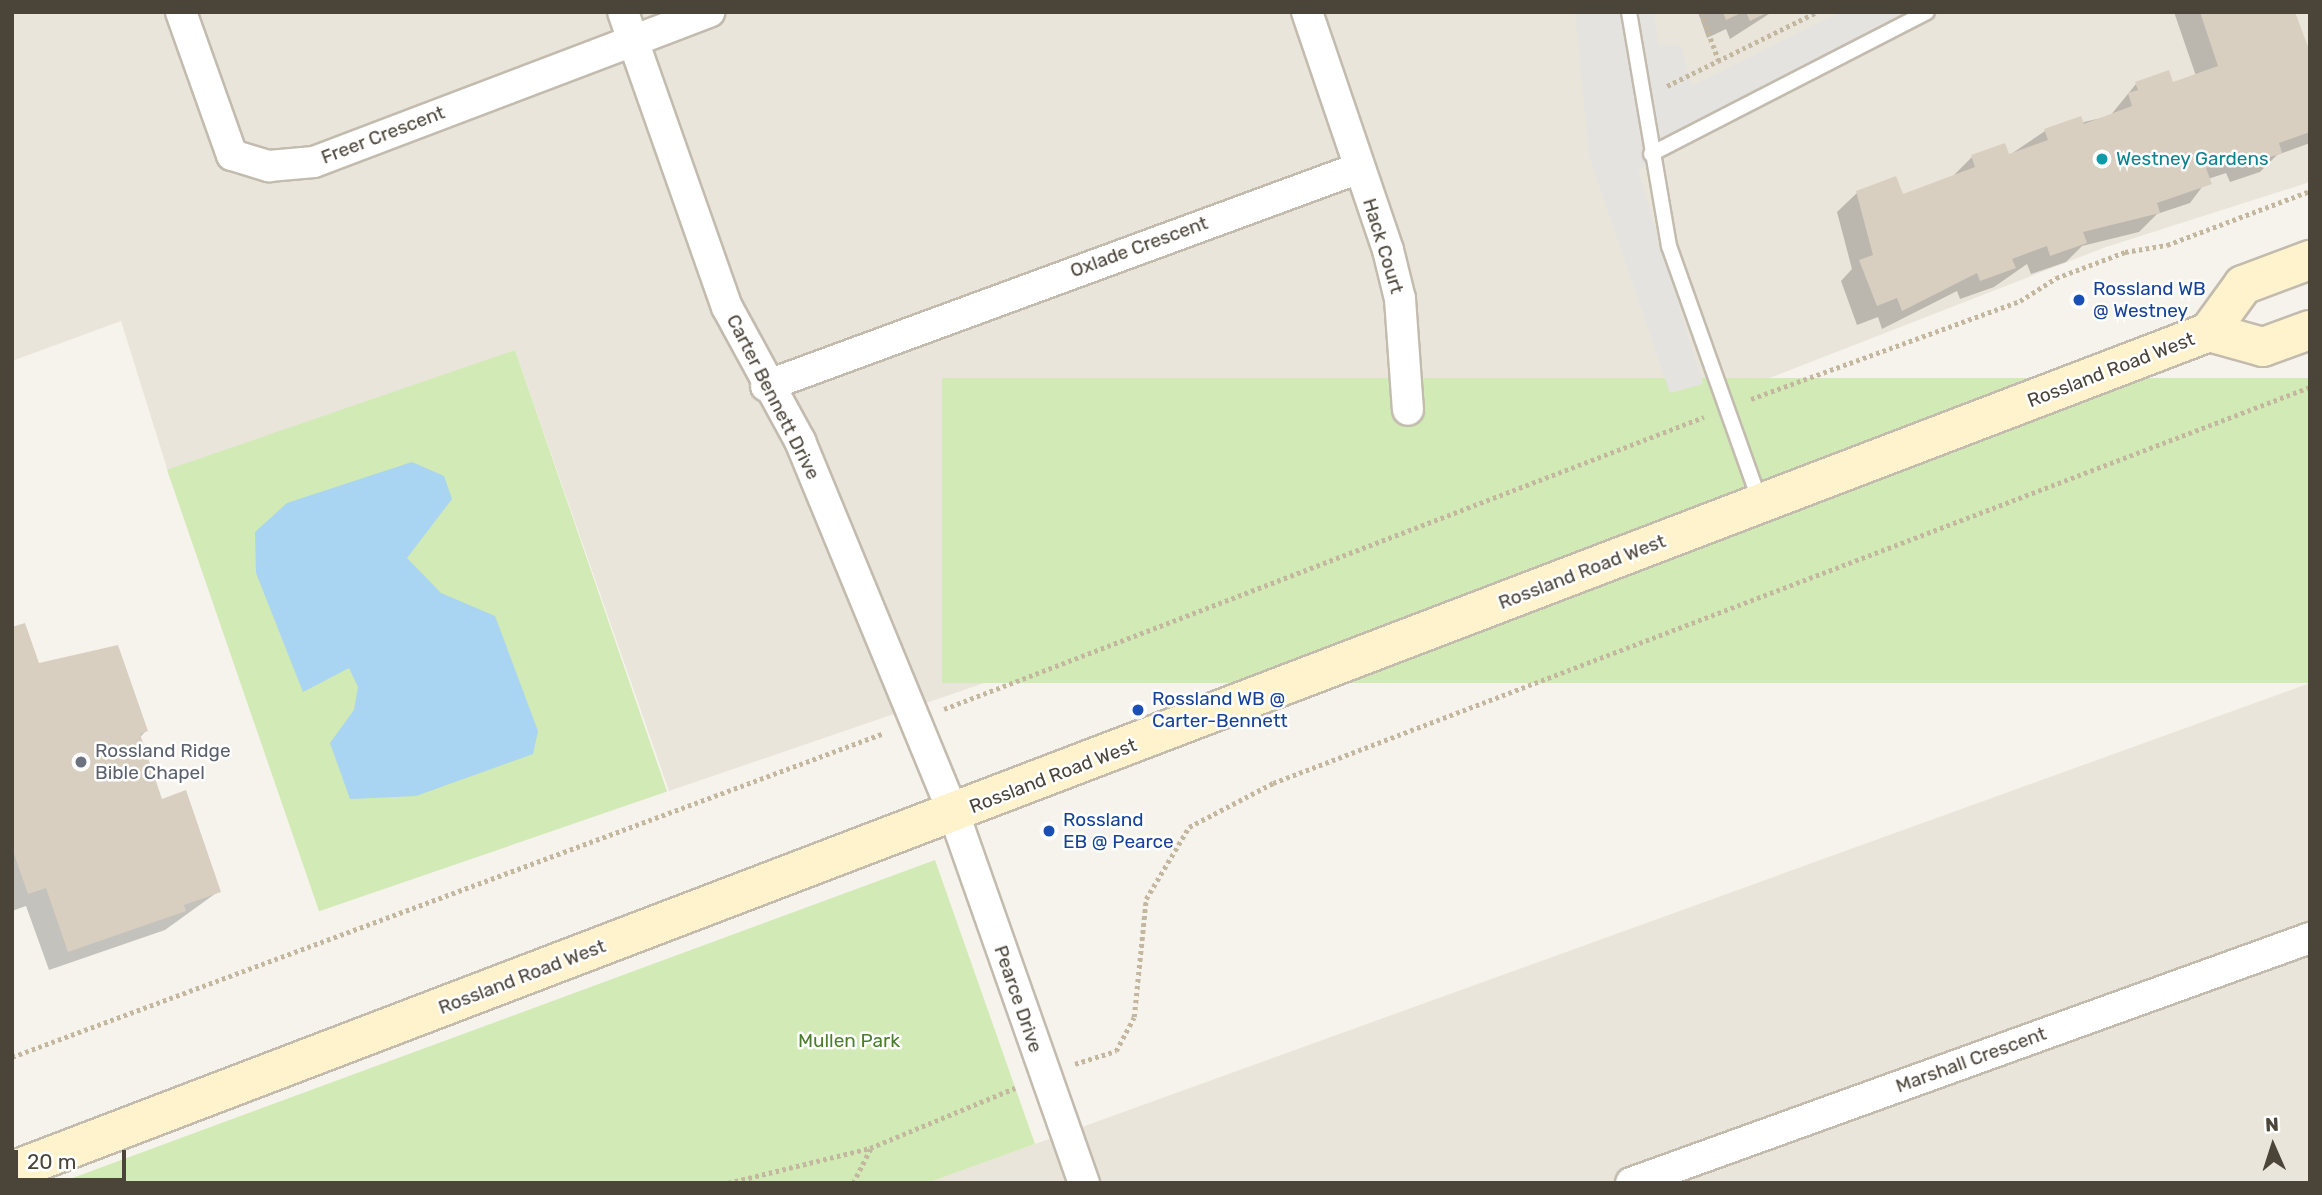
<!DOCTYPE html>
<style>
body{margin:0}
#map{position:relative;width:2322px;height:1195px;overflow:hidden;background:#f6f3ec;font-family:Rubik,sans-serif}
div>[style]{position:absolute}
.residential>*{inset:0;background:#eae5da}
.green>*{inset:0;background:#d2eab5;transform-origin:0 0}
.parking>*{inset:0;background:#e5e3e0}
.water>*{inset:0;background:#a9d4f2}
.shadow>*{inset:0;background:#0003}
.building>*{inset:0;background:#d8cfc1}
.path>*{height:4.5px;margin-top:-2.25px;transform-origin:0;background:repeating-linear-gradient(90deg,#c4b79f 0 3.5px,transparent 0 7px)}
.roads{filter:drop-shadow(2px 0 #c2bbae) drop-shadow(-2px 0 #c2bbae) drop-shadow(0 2px #c2bbae) drop-shadow(0 -2px #c2bbae)}
.service>*{height:14px;margin:-7px;padding:0 7px;transform-origin:7px;border-radius:7px;background:#fff}
.minor>*{height:30px;margin:-15px;padding:0 15px;transform-origin:15px;border-radius:15px;background:#fff}
.secondary>*{height:38px;margin:-19px;padding:0 19px;transform-origin:19px;border-radius:19px;background:#fff3cd}
.dots>*{width:19px;height:19px;translate:-50% -50%;box-sizing:border-box;border:4px solid #fff;border-radius:50%}
span{translate:-50% -50%;white-space:nowrap;text-align:center;line-height:1.15;-webkit-text-stroke:5px #fff;paint-order:stroke}
.street-label{font-size:19px;color:#4b4439}
.culture-label{font-size:19px;color:#0d838f}
.left{translate:0 -50%;text-align:left}
.transit-label{font-size:19px;color:#164399}
.worship-label{font-size:19px;color:#5b616d}
.park-label{font-size:19px;color:#4a7f2a}
.frame{position:absolute;inset:0;border:14px solid #4b4439;pointer-events:none}
.north{position:absolute;left:2238px;top:1111px;width:70px;height:70px;-webkit-text-stroke:5px #fff;paint-order:stroke;rotate:357deg;font-size:19px;font-weight:700;line-height:28px;text-align:center;color:#4b4439}
.north::after{content:'';display:block;margin:auto;width:24px;height:32px;background:#4b4439;clip-path:polygon(50% 0,100% 100%,50% 72%,0 100%)}
.scale{position:absolute;left:14px;top:1150px;width:112px;height:32px;box-sizing:border-box;border:4px solid #4b4439;border-top:0;padding-left:9px;font-size:21px;line-height:24px;white-space:nowrap;color:#4b4439;-webkit-text-stroke:5px #fff;paint-order:stroke}
</style>
<div id="map">
<div class="residential">
<i style="clip-path:polygon(12px 12px,2310px 12px,2310px 182px,2106px 247px,996px 679px,669px 791px,515px 350px,171px 481px,121px 321px,12px 361px)"></i>
<i style="clip-path:polygon(2310px 683px,2310px 1183px,927px 1183px,1035px 1144px)"></i>
</div>
<div class="green">
<i style="left:515px;top:350px;width:467px;height:368px;rotate:71deg"></i>
<i style="left:2310px;top:378px;width:305px;height:1368px;rotate:90deg"></i>
<i style="clip-path:polygon(935px 860px,1035px 1144px,927px 1183px,59px 1183px)"></i>
</div>
<div class="parking">
<i style="clip-path:polygon(1575px 12px,1654px 12px,1658px 45px,1681px 45px,1692px 86px,1841px 12px,1938px 12px,1638px 170px,1703px 384px,1670px 393px,1589px 156px)"></i>
</div>
<div class="water">
<i style="clip-path:polygon(412px 462px,444px 476px,452px 499px,407px 558px,441px 593px,495px 616px,538px 731px,533px 754px,416px 796px,350px 799px,330px 743px,354px 710px,358px 687px,349px 668px,303px 692px,256px 573px,255px 532px,287px 503px)"></i>
</div>
<div class="shadow">
<i style="clip-path:polygon(1698px 12px,1772px 12px,1730px 39px,1726px 29px,1707px 38px)"></i>
<i style="clip-path:polygon(2174px 12px,2293px 12px,2310px 57px,2310px 143px,2277px 155px,2260px 172px,2230px 182px,2226px 173px,2208px 179px,2190px 203px,2157px 214px,2139px 232px,2082px 246px,2066px 262px,2031px 274px,2027px 264px,1994px 287px,1960px 299px,1957px 291px,1882px 329px,1878px 317px,1857px 325px,1841px 281px,1852px 269px,1837px 212px,1857px 193px,1902px 196px,1953px 176px,1972px 157px,2008px 156px,2045px 131px,2110px 116px,2136px 84px,2172px 84px,2196px 76px)"></i>
<i style="clip-path:polygon(12px 629px,38px 665px,146px 731px,139px 738px,161px 801px,219px 891px,165px 930px,49px 970px,26px 906px,12px 911px)"></i>
</div>
<div class="building">
<i style="clip-path:polygon(1723px 12px,1743px 12px,1726px 20px)"></i>
<i style="clip-path:polygon(1746px 12px,1768px 12px,1750px 21px)"></i>
<i style="clip-path:polygon(2200px 12px,2295px 12px,2310px 52px,2310px 132px,2279px 143px,2282px 153px,2250px 164px,2246px 155px,2206px 168px,2212px 184px,2157px 203px,2160px 213px,2083px 232px,2087px 243px,2050px 256px,2047px 246px,2012px 259px,2016px 268px,1980px 281px,1977px 273px,1902px 311px,1897px 298px,1877px 306px,1859px 260px,1873px 255px,1856px 191px,1896px 176px,1903px 194px,1975px 167px,1971px 155px,2005px 143px,2009px 154px,2048px 140px,2044px 129px,2081px 116px,2084px 124px,2132px 106px,2128px 93px,2138px 90px,2135px 82px,2169px 70px,2173px 82px,2218px 66px)"></i>
<i style="clip-path:polygon(25px 623px,39px 663px,118px 645px,148px 731px,140px 734px,162px 799px,186px 790px,221px 892px,184px 905px,186px 911px,68px 952px,46px 888px,28px 894px,12px 848px,12px 627px)"></i>
</div>
<div class="path">
<i style="left:1701px;top:12px;width:52px;rotate:69.8deg"></i>
<i style="left:1667px;top:86px;width:167px;rotate:-26.3deg"></i>
<i style="left:1751px;top:399px;width:286px;rotate:-20deg"></i>
<i style="left:2020px;top:301px;width:43px;rotate:-32.6deg"></i>
<i style="left:2056px;top:278px;width:74px;rotate:-20.6deg"></i>
<i style="left:2125px;top:252px;width:43px;rotate:-9.5deg"></i>
<i style="left:2167px;top:245px;width:153px;rotate:-20.7deg"></i>
<i style="left:944px;top:709px;width:814px;rotate:-21.02deg"></i>
<i style="left:12px;top:1057px;width:930px;rotate:-20.38deg"></i>
<i style="left:1075px;top:1064px;width:43px;rotate:-17.6deg"></i>
<i style="left:1116px;top:1051px;width:38px;rotate:-62deg"></i>
<i style="left:1134px;top:1017px;width:119px;rotate:-84.2deg"></i>
<i style="left:1146px;top:899px;width:84px;rotate:-59.2deg"></i>
<i style="left:1189px;top:827px;width:95px;rotate:-27.6deg"></i>
<i style="left:1273px;top:783px;width:1110px;rotate:-20.9deg"></i>
<i style="left:728px;top:1183px;width:146px;rotate:-13.8deg"></i>
<i style="left:870px;top:1148px;width:157px;rotate:-22.5deg"></i>
<i style="left:853px;top:1183px;width:38px;rotate:-63deg"></i>
</div>
<div class="roads">
<div class="service">
<i style="left:1629px;top:12px;width:237px;rotate:80.3deg"></i>
<i style="left:1669px;top:246px;width:272px;rotate:70.4deg"></i>
<i style="left:1651px;top:154px;width:310px;rotate:-27.2deg"></i>
</div>
<div class="minor">
<i style="left:181px;top:12px;width:152px;rotate:70.4deg"></i>
<i style="left:232px;top:155px;width:39px;rotate:17deg"></i>
<i style="left:269px;top:166px;width:45px;rotate:-5.1deg"></i>
<i style="left:314px;top:162px;width:423px;rotate:-20.8deg"></i>
<i style="left:623px;top:12px;width:313px;rotate:70.6deg"></i>
<i style="left:727px;top:307px;width:153px;rotate:61.4deg"></i>
<i style="left:800px;top:441px;width:404px;rotate:67.6deg"></i>
<i style="left:954px;top:814px;width:391px;rotate:70.6deg"></i>
<i style="left:1307px;top:12px;width:251px;rotate:71.2deg"></i>
<i style="left:1388px;top:250px;width:50px;rotate:76.2deg"></i>
<i style="left:1400px;top:299px;width:111px;rotate:85.9deg"></i>
<i style="left:766px;top:386px;width:632px;rotate:-20.18deg"></i>
<i style="left:1631px;top:1183px;width:722px;rotate:-19.84deg"></i>
</div>
<div class="secondary">
<i style="left:2209px;top:332px;width:56px;rotate:15.5deg"></i>
<i style="left:2263px;top:347px;width:50px;rotate:-19.9deg"></i>
<i style="left:12px;top:1171px;width:2352px;rotate:-20.9deg"></i>
<i style="left:2209px;top:332px;width:58px;rotate:-54.1deg"></i>
<i style="left:2243px;top:285px;width:72px;rotate:-20.5deg"></i>
</div>
</div>
<div class="dots">
<i style="left:2102px;top:159px;background:#0f9aa8"></i>
<i style="left:2079px;top:300px;background:#1a4fb4"></i>
<i style="left:1138px;top:710px;background:#1a4fb4"></i>
<i style="left:81px;top:762px;background:#6b7280"></i>
<i style="left:1049px;top:831px;background:#1a4fb4"></i>
</div>
<div class="street-label">
<span style="left:383px;top:135px;rotate:-21deg">Freer Crescent</span>
<span style="left:1383px;top:246px;rotate:73deg">Hack Court</span>
<span style="left:1139px;top:247px;rotate:-20deg">Oxlade Crescent</span>
<span style="left:2111px;top:370px;rotate:-21deg">Rossland Road West</span>
<span style="left:773px;top:397px;rotate:63deg">Carter Bennett Drive</span>
<span style="left:1582px;top:572px;rotate:-21deg">Rossland Road West</span>
<span style="left:1053px;top:776px;rotate:-21deg">Rossland Road West</span>
<span style="left:522px;top:977px;rotate:-21deg">Rossland Road West</span>
<span style="left:1018px;top:999px;rotate:71deg">Pearce Drive</span>
<span style="left:1971px;top:1060px;rotate:-20deg">Marshall Crescent</span>
</div>
<div class="culture-label">
<span class="left" style="left:2116px;top:159px">Westney Gardens</span>
</div>
<div class="transit-label">
<span class="left" style="left:2093px;top:300px">Rossland WB<br>@ Westney</span>
<span class="left" style="left:1152px;top:710px">Rossland WB @<br>Carter-Bennett</span>
<span class="left" style="left:1063px;top:831px">Rossland<br>EB @ Pearce</span>
</div>
<div class="worship-label">
<span class="left" style="left:95px;top:762px">Rossland Ridge<br>Bible Chapel</span>
</div>
<div class="park-label">
<span style="left:849px;top:1041px">Mullen Park</span>
</div>
<div class="frame"></div>
<div class="north">N</div>
<div class="scale">20 m</div>
</div>
